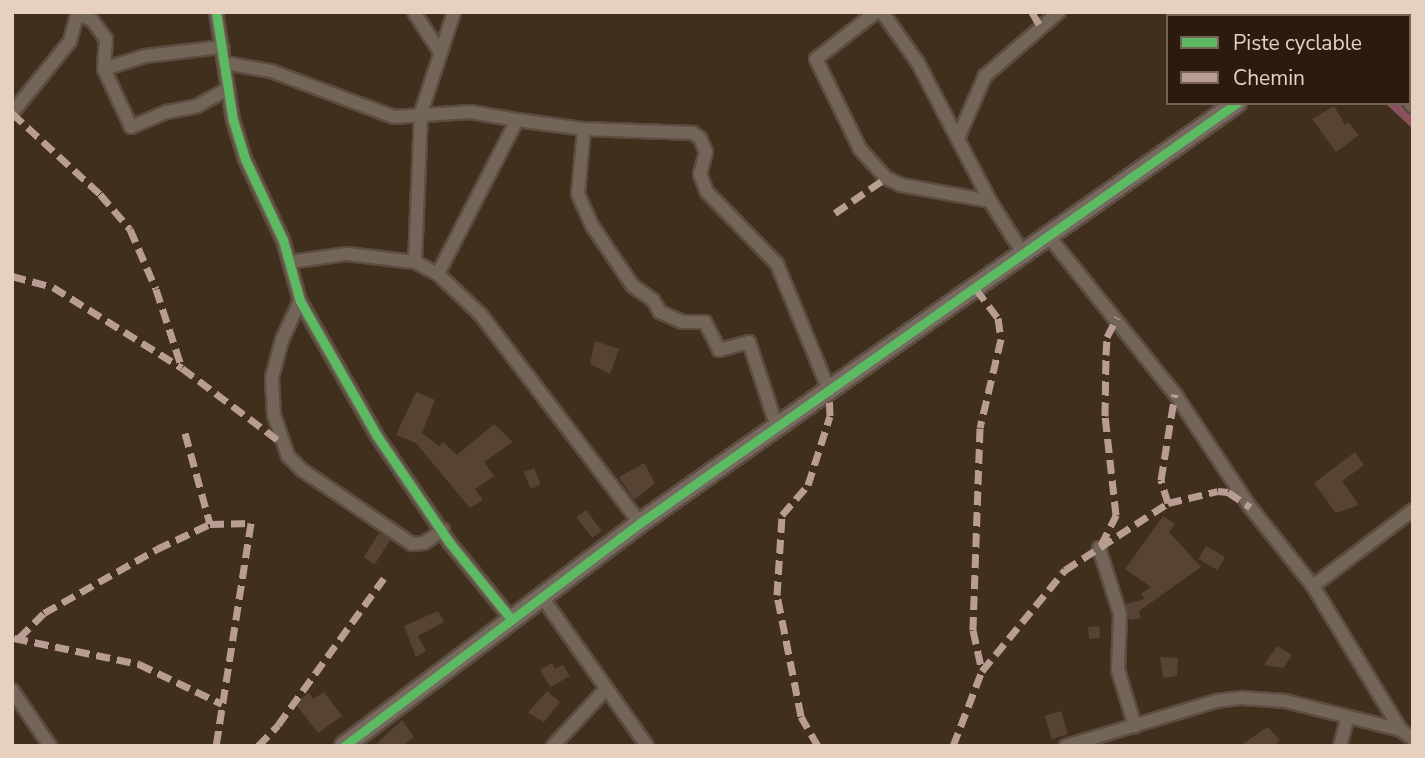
<!DOCTYPE html>
<style>
body{margin:0}
#map{position:relative;width:1425px;height:758px;overflow:hidden;background:#412f1e;font-family:"Nunito Sans",sans-serif}
div>[style]{position:absolute}
.forest>*{inset:0;background:#8a505f}
.building>*{inset:0;background:#564333;transform-origin:0 0}
.roads{filter:drop-shadow(2px 0 #5b4d40) drop-shadow(-2px 0 #5b4d40) drop-shadow(0 2px #5b4d40) drop-shadow(0 -2px #5b4d40)}
.street>*{height:12px;margin:-6px;padding:0 6px;transform-origin:6px;border-radius:6px;background:#746559}
.secondary>*{height:18px;margin:-9px;padding:0 9px;transform-origin:9px;border-radius:9px;background:#766a60}
.quiet>*{height:7px;margin-top:-3.5px;transform-origin:0;background:repeating-linear-gradient(90deg,#b99d93 0 14px,transparent 0 21px)}
.cycleway>*{height:9px;margin:-4.5px;padding:0 4.5px;transform-origin:4.5px;border-radius:4.5px;background:#5cba63}
span{translate:-50% -50%;white-space:nowrap;text-align:center;line-height:1.15;-webkit-text-stroke:5px #2a1b0e;paint-order:stroke}
.frame{position:absolute;inset:0;border:14px solid #e6d1c0;pointer-events:none}
.legend{position:absolute;left:1166px;top:14px;width:245px;height:91px;box-sizing:border-box;background:#2a1b0e;border:2px solid #756455;margin:0;padding:9px 12px;list-style:none;font-size:21px;color:#e6d1c0}
.legend li{display:flex;align-items:center;gap:14px;height:35px}
.legend b{width:35px;border:2px solid #756455}
</style>
<div id="map">
<div class="forest">
<i style="clip-path:polygon(1382px 12px,1413px 12px,1413px 129px,1385px 103px,1409px 103px,1409px 16px,1377px 16px)"></i>
</div>
<div class="building">
<i style="clip-path:polygon(1334px 106px,1345px 125px,1348px 122px,1359px 135px,1336px 152px,1312px 119px)"></i>
<i style="clip-path:polygon(595px 341px,619px 349px,610px 374px,590px 364px)"></i>
<i style="clip-path:polygon(416px 392px,435px 400px,422px 433px,439px 446px,443px 442px,457px 455px,494px 424px,513px 442px,484px 462px,494px 476px,475px 489px,483px 500px,470px 508px,416px 443px,396px 435px)"></i>
<i style="clip-path:polygon(1355px 452px,1364px 465px,1342px 481px,1359px 505px,1336px 513px,1314px 483px)"></i>
<i style="clip-path:polygon(644px 463px,655px 483px,634px 500px,619px 477px)"></i>
<i style="left:534px;top:468px;width:18px;height:11px;rotate:68deg"></i>
<i style="left:586px;top:510px;width:26px;height:12px;rotate:53deg"></i>
<i style="clip-path:polygon(1163px 516px,1175px 524px,1169px 532px,1201px 567px,1139px 611px,1141px 618px,1129px 620px,1126px 604px,1145px 599px,1141px 594px,1151px 587px,1125px 569px)"></i>
<i style="left:379px;top:533px;width:13px;height:29px;rotate:32deg"></i>
<i style="left:1206px;top:546px;width:22px;height:15px;rotate:30deg"></i>
<i style="clip-path:polygon(438px 611px,444px 622px,418px 636px,426px 651px,416px 657px,404px 626px)"></i>
<i style="left:1099px;top:626px;width:12px;height:11px;rotate:85deg"></i>
<i style="clip-path:polygon(1277px 646px,1292px 655px,1283px 668px,1264px 665px)"></i>
<i style="clip-path:polygon(1160px 657px,1178px 658px,1177px 676px,1163px 678px)"></i>
<i style="clip-path:polygon(552px 663px,555px 669px,563px 665px,570px 676px,550px 687px,540px 670px)"></i>
<i style="clip-path:polygon(547px 691px,560px 702px,544px 722px,528px 713px)"></i>
<i style="clip-path:polygon(324px 692px,342px 716px,318px 733px,295px 703px,309px 693px,313px 699px)"></i>
<i style="left:1061px;top:711px;width:24px;height:17px;rotate:73deg"></i>
<i style="clip-path:polygon(402px 720px,414px 737px,402px 746px,374px 746px)"></i>
<i style="clip-path:polygon(1268px 727px,1280px 740px,1274px 746px,1239px 746px)"></i>
</div>
<div class="roads">
<div class="street">
<i style="left:216px;top:12px;width:109px;rotate:81.1deg"></i>
<i style="left:233px;top:120px;width:41px;rotate:72.9deg"></i>
<i style="left:245px;top:159px;width:89px;rotate:64.9deg"></i>
<i style="left:283px;top:240px;width:63px;rotate:74.4deg"></i>
<i style="left:300px;top:301px;width:155px;rotate:60.3deg"></i>
<i style="left:377px;top:436px;width:128px;rotate:55.8deg"></i>
<i style="left:449px;top:542px;width:100px;rotate:51.1deg"></i>
<i style="left:414px;top:12px;width:48px;rotate:57deg"></i>
<i style="left:876px;top:12px;width:76px;rotate:141.9deg"></i>
<i style="left:816px;top:59px;width:100px;rotate:63.9deg"></i>
<i style="left:860px;top:149px;width:39px;rotate:48deg"></i>
<i style="left:886px;top:178px;width:17px;rotate:25deg"></i>
<i style="left:901px;top:185px;width:90px;rotate:10.2deg"></i>
<i style="left:882px;top:12px;width:62px;rotate:54.8deg"></i>
<i style="left:918px;top:63px;width:156px;rotate:62.4deg"></i>
<i style="left:990px;top:201px;width:64px;rotate:57.8deg"></i>
<i style="left:1343px;top:12px;width:4px;rotate:63deg"></i>
<i style="left:77px;top:14px;width:16px;rotate:22deg"></i>
<i style="left:92px;top:20px;width:24px;rotate:54deg"></i>
<i style="left:106px;top:39px;width:30px;rotate:94deg"></i>
<i style="left:104px;top:69px;width:64px;rotate:65deg"></i>
<i style="left:131px;top:127px;width:39px;rotate:-23deg"></i>
<i style="left:167px;top:112px;width:31px;rotate:-11deg"></i>
<i style="left:197px;top:106px;width:35px;rotate:-29deg"></i>
<i style="left:224px;top:63px;width:48px;rotate:9.7deg"></i>
<i style="left:271px;top:71px;width:131px;rotate:20.5deg"></i>
<i style="left:394px;top:117px;width:76px;rotate:-3.8deg"></i>
<i style="left:470px;top:112px;width:48px;rotate:9.7deg"></i>
<i style="left:517px;top:120px;width:173px;rotate:117.2deg"></i>
<i style="left:104px;top:69px;width:43px;rotate:-17.6deg"></i>
<i style="left:145px;top:56px;width:78px;rotate:-6.7deg"></i>
<i style="left:1409px;top:102px;width:6px;rotate:51deg"></i>
<i style="left:12px;top:113px;width:92px;rotate:-51.1deg"></i>
<i style="left:70px;top:41px;width:30px;rotate:-75deg"></i>
<i style="left:517px;top:120px;width:68px;rotate:7.7deg"></i>
<i style="left:584px;top:129px;width:109px;rotate:2.1deg"></i>
<i style="left:693px;top:133px;width:9px;rotate:36deg"></i>
<i style="left:700px;top:138px;width:15px;rotate:67deg"></i>
<i style="left:706px;top:152px;width:23px;rotate:105deg"></i>
<i style="left:700px;top:174px;width:19px;rotate:69deg"></i>
<i style="left:707px;top:192px;width:100px;rotate:45.8deg"></i>
<i style="left:777px;top:264px;width:136px;rotate:67.6deg"></i>
<i style="left:584px;top:129px;width:65px;rotate:95.3deg"></i>
<i style="left:578px;top:194px;width:36px;rotate:66deg"></i>
<i style="left:593px;top:227px;width:71px;rotate:55.9deg"></i>
<i style="left:633px;top:286px;width:24px;rotate:35deg"></i>
<i style="left:653px;top:300px;width:14px;rotate:60deg"></i>
<i style="left:660px;top:312px;width:24px;rotate:24deg"></i>
<i style="left:682px;top:322px;width:23px"></i>
<i style="left:705px;top:322px;width:31px;rotate:63deg"></i>
<i style="left:719px;top:350px;width:31px;rotate:-15deg"></i>
<i style="left:749px;top:342px;width:89px;rotate:71.8deg"></i>
<i style="left:958px;top:138px;width:68px;rotate:-66.5deg"></i>
<i style="left:985px;top:76px;width:98px;rotate:-40.9deg"></i>
<i style="left:1050px;top:238px;width:200px;rotate:51.3deg"></i>
<i style="left:1175px;top:394px;width:136px;rotate:56.4deg"></i>
<i style="left:1250px;top:507px;width:101px;rotate:51.4deg"></i>
<i style="left:1313px;top:586px;width:169px;rotate:58.6deg"></i>
<i style="left:290px;top:262px;width:58px;rotate:-8deg"></i>
<i style="left:347px;top:254px;width:68px;rotate:6.7deg"></i>
<i style="left:415px;top:262px;width:26px;rotate:28deg"></i>
<i style="left:438px;top:274px;width:59px;rotate:43.6deg"></i>
<i style="left:481px;top:315px;width:262px;rotate:52.6deg"></i>
<i style="left:415px;top:262px;width:149px;rotate:-87.7deg"></i>
<i style="left:421px;top:113px;width:106px;rotate:-71.9deg"></i>
<i style="left:300px;top:301px;width:43px;rotate:114.8deg"></i>
<i style="left:282px;top:340px;width:39px;rotate:105deg"></i>
<i style="left:272px;top:378px;width:37px;rotate:87deg"></i>
<i style="left:274px;top:415px;width:43px;rotate:71.1deg"></i>
<i style="left:288px;top:456px;width:20px;rotate:45deg"></i>
<i style="left:302px;top:470px;width:133px;rotate:33.9deg"></i>
<i style="left:412px;top:544px;width:12px;rotate:-5deg"></i>
<i style="left:424px;top:543px;width:23px;rotate:-34deg"></i>
<i style="left:1099px;top:548px;width:69px;rotate:72.3deg"></i>
<i style="left:1120px;top:614px;width:56px;rotate:92deg"></i>
<i style="left:1118px;top:670px;width:59px;rotate:73.1deg"></i>
<i style="left:1313px;top:586px;width:126px;rotate:-37.2deg"></i>
<i style="left:542px;top:597px;width:182px;rotate:54.8deg"></i>
<i style="left:12px;top:690px;width:68px;rotate:55.8deg"></i>
<i style="left:553px;top:746px;width:76px;rotate:-47.1deg"></i>
<i style="left:1066px;top:746px;width:157px;rotate:-16.7deg"></i>
<i style="left:1216px;top:701px;width:26px;rotate:-7deg"></i>
<i style="left:1242px;top:698px;width:43px;rotate:4deg"></i>
<i style="left:1285px;top:701px;width:120px;rotate:14deg"></i>
<i style="left:1401px;top:730px;width:15px;rotate:37deg"></i>
<i style="left:1340px;top:746px;width:30px;rotate:-75deg"></i>
</div>
<div class="secondary">
<i style="left:1368px;top:16px;width:6px;rotate:-39deg"></i>
<i style="left:344px;top:746px;width:371px;rotate:-37deg"></i>
<i style="left:640px;top:523px;width:730px;rotate:-35.13deg"></i>
</div>
</div>
<div class="quiet">
<i style="left:1032px;top:12px;width:20px;rotate:60deg"></i>
<i style="left:12px;top:113px;width:120px;rotate:42.6deg"></i>
<i style="left:100px;top:194px;width:46px;rotate:49.4deg"></i>
<i style="left:130px;top:229px;width:65px;rotate:66.6deg"></i>
<i style="left:156px;top:289px;width:83px;rotate:71.8deg"></i>
<i style="left:182px;top:368px;width:125px;rotate:36.9deg"></i>
<i style="left:835px;top:213px;width:62px;rotate:-34.5deg"></i>
<i style="left:12px;top:276px;width:42px;rotate:15deg"></i>
<i style="left:53px;top:287px;width:152px;rotate:32.1deg"></i>
<i style="left:976px;top:289px;width:36px;rotate:53deg"></i>
<i style="left:998px;top:318px;width:21px;rotate:82deg"></i>
<i style="left:1001px;top:339px;width:91px;rotate:103.3deg"></i>
<i style="left:980px;top:428px;width:202px;rotate:92deg"></i>
<i style="left:973px;top:630px;width:42px;rotate:77.6deg"></i>
<i style="left:185px;top:433px;width:94px;rotate:74.6deg"></i>
<i style="left:1168px;top:503px;width:24px;rotate:-107deg"></i>
<i style="left:1161px;top:480px;width:87px;rotate:-80.8deg"></i>
<i style="left:1101px;top:545px;width:34px;rotate:-63deg"></i>
<i style="left:1116px;top:515px;width:100px;rotate:-96.3deg"></i>
<i style="left:1105px;top:416px;width:61px;rotate:-89.1deg"></i>
<i style="left:1106px;top:355px;width:18px;rotate:-87deg"></i>
<i style="left:1107px;top:337px;width:22px;rotate:-63deg"></i>
<i style="left:14px;top:638px;width:128px;rotate:11.7deg"></i>
<i style="left:139px;top:664px;width:92px;rotate:25.7deg"></i>
<i style="left:19px;top:638px;width:35px;rotate:-45deg"></i>
<i style="left:44px;top:613px;width:130px;rotate:-29.5deg"></i>
<i style="left:157px;top:549px;width:59px;rotate:-25.3deg"></i>
<i style="left:210px;top:524px;width:41px;rotate:-1.4deg"></i>
<i style="left:251px;top:523px;width:226px;rotate:98.9deg"></i>
<i style="left:258px;top:746px;width:29px;rotate:-46deg"></i>
<i style="left:278px;top:725px;width:181px;rotate:-54.2deg"></i>
<i style="left:818px;top:746px;width:34px;rotate:-120deg"></i>
<i style="left:801px;top:716px;width:123px;rotate:-101.2deg"></i>
<i style="left:777px;top:595px;width:80px;rotate:-86.4deg"></i>
<i style="left:782px;top:515px;width:40px;rotate:-49deg"></i>
<i style="left:808px;top:485px;width:72px;rotate:-72.3deg"></i>
<i style="left:830px;top:416px;width:26px;rotate:-92deg"></i>
<i style="left:953px;top:746px;width:80px;rotate:-68.9deg"></i>
<i style="left:982px;top:671px;width:131px;rotate:-50.6deg"></i>
<i style="left:1065px;top:570px;width:123px;rotate:-33deg"></i>
<i style="left:1168px;top:503px;width:51px;rotate:-13.5deg"></i>
<i style="left:1218px;top:491px;width:10px;rotate:6deg"></i>
<i style="left:1228px;top:492px;width:27px;rotate:34deg"></i>
</div>
<div class="cycleway">
<i style="left:216px;top:12px;width:109px;rotate:81.1deg"></i>
<i style="left:233px;top:120px;width:41px;rotate:72.9deg"></i>
<i style="left:245px;top:159px;width:89px;rotate:64.9deg"></i>
<i style="left:283px;top:240px;width:63px;rotate:74.4deg"></i>
<i style="left:300px;top:301px;width:155px;rotate:60.3deg"></i>
<i style="left:377px;top:436px;width:128px;rotate:55.8deg"></i>
<i style="left:449px;top:542px;width:100px;rotate:51.1deg"></i>
<i style="left:344px;top:746px;width:371px;rotate:-37deg"></i>
<i style="left:640px;top:523px;width:730px;rotate:-35.13deg"></i>
</div>
<div class="frame"></div>
<ul class="legend">
<li><b style="height:9px;background:#5cba63"></b>Piste cyclable</li>
<li><b style="height:9px;background:#b99d93"></b>Chemin</li>
</ul>
</div>
